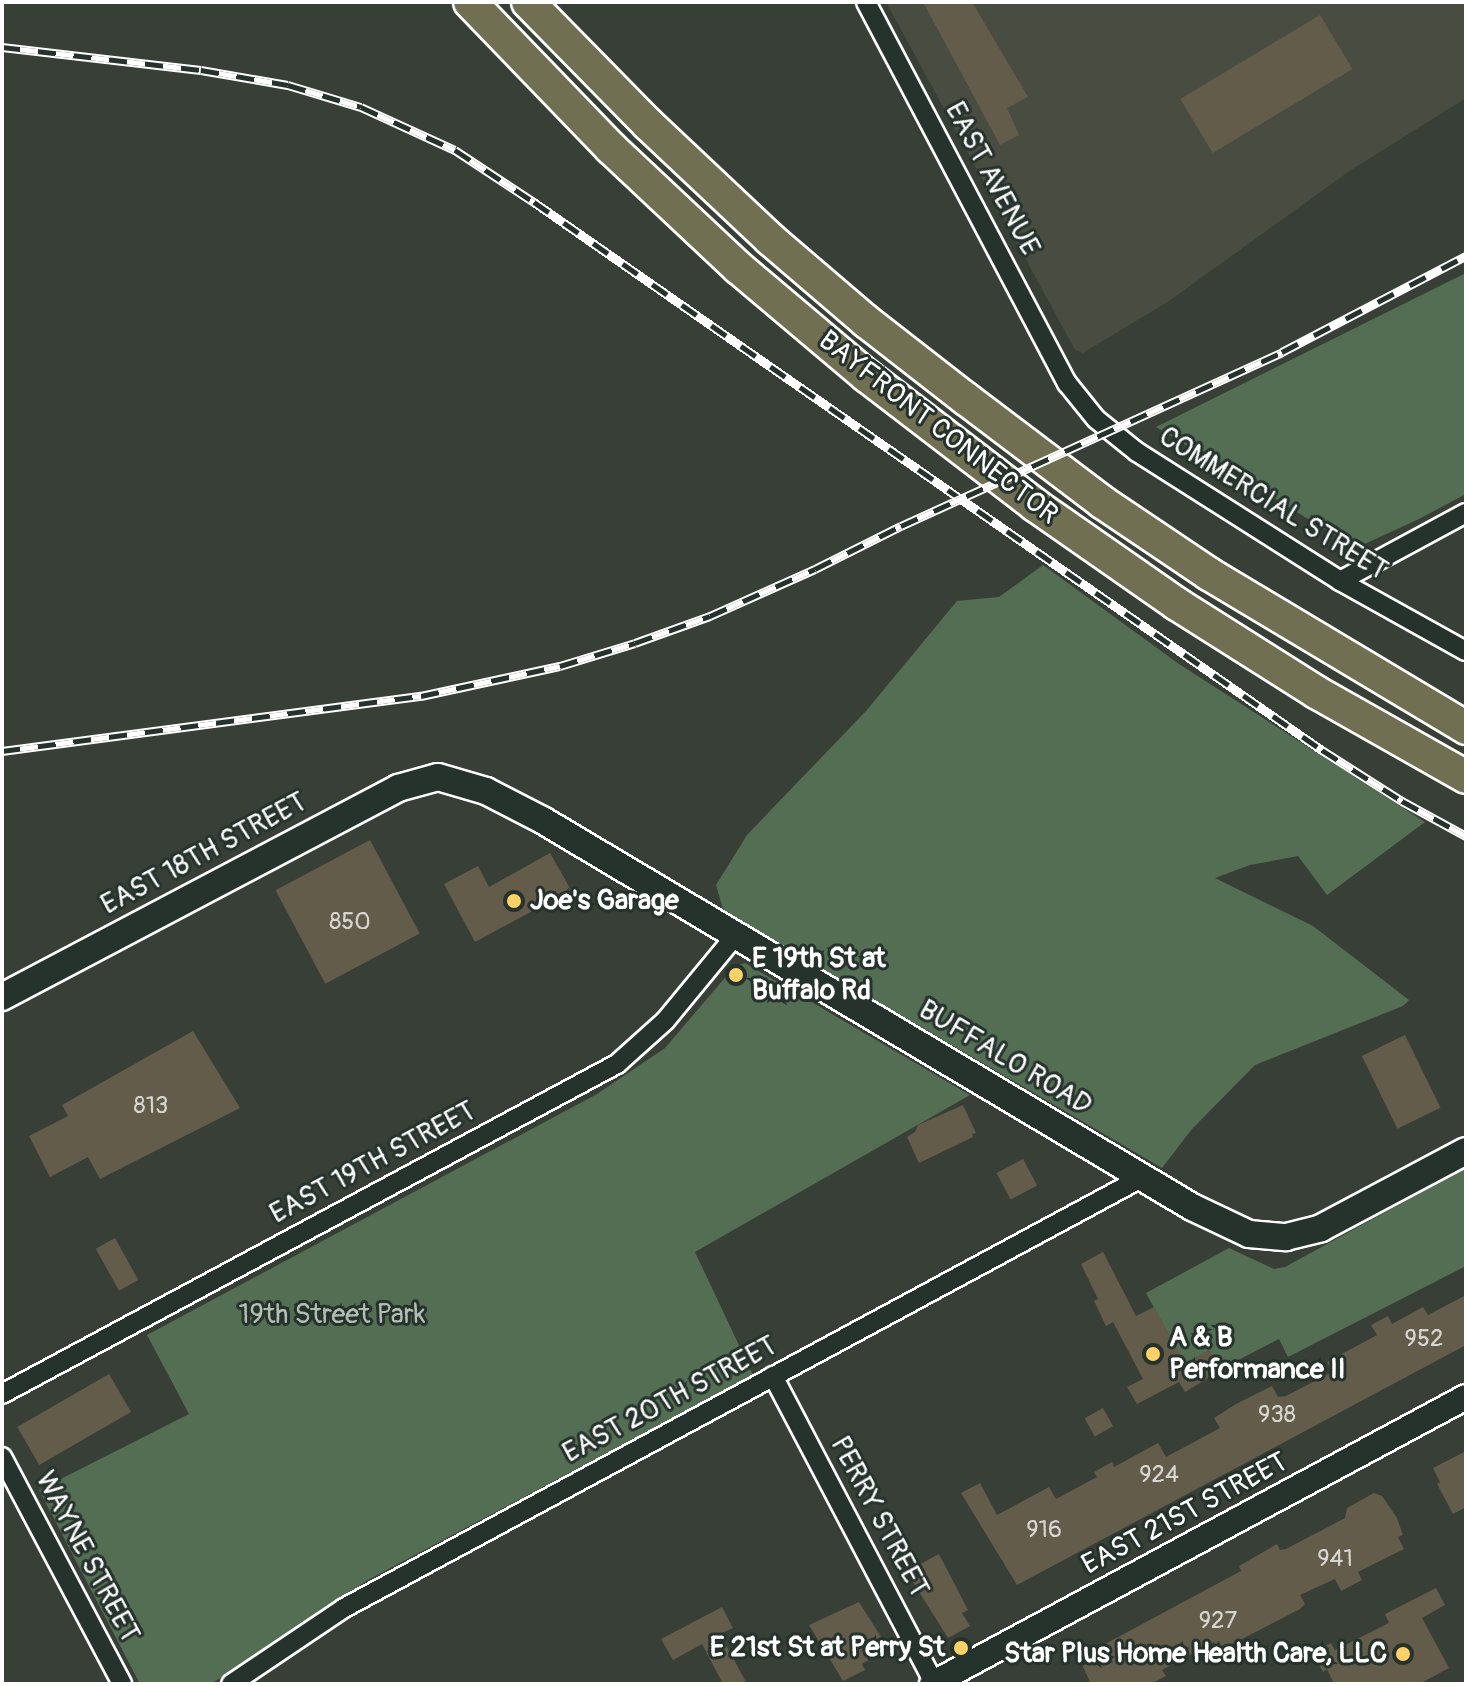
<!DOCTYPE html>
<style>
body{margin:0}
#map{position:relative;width:1468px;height:1686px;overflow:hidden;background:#383f36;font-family:Pangolin,sans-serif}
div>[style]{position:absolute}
.built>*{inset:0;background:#494c40}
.green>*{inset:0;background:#546e54}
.building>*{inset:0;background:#635c4b;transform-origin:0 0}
.roads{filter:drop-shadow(2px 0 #fff) drop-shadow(-2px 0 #fff) drop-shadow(0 2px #fff) drop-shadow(0 -2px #fff)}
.minor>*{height:18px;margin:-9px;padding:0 9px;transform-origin:9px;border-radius:9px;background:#26332d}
.tertiary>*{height:24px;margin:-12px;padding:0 12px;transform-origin:12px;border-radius:12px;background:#26332d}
.secondary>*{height:26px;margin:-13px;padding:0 13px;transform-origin:13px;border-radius:13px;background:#26332d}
.trunk>*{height:32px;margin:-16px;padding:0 16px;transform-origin:16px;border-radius:16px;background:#706f52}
.rail>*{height:9px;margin-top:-4.5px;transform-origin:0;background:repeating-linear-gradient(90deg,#26332d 0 18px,#fff 0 36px);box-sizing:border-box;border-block:2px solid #fff}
.dots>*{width:22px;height:22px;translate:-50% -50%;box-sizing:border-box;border:4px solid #26332d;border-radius:50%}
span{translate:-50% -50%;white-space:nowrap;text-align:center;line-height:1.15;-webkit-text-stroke:6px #26332d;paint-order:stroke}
.number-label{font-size:24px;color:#d8d6d2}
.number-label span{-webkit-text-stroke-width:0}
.street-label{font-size:28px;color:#fff}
.poi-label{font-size:28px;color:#fff;font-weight:700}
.left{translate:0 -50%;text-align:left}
.right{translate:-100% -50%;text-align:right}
.park-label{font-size:28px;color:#b2beb2}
.frame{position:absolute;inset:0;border:4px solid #fff;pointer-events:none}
</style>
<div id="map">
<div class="built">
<i style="clip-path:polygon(886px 2px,1466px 2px,1466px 98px,1351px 170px,1169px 301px,1083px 353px,1075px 350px)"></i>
</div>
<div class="green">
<i style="clip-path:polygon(1466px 273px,1466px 494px,1419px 519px,1356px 548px,1156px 427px)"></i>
<i style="clip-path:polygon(1043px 565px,1179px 664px,1425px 822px,1327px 895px,1298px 856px,1250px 865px,1215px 878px,1313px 926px,1409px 1000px,1403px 1006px,1255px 1065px,1192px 1129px,1162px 1168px,762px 934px,723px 909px,716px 885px,747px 835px,866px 711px,957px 601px,999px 597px)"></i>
<i style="clip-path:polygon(745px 963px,970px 1095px,695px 1252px,753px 1375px,368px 1580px,211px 1684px,140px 1684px,39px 1490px,189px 1414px,147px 1335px,597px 1094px,665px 1048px,735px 966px)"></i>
<i style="clip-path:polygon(1466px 1168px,1466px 1266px,1288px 1357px,1279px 1339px,1219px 1370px,1209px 1350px,1185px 1364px,1146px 1293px,1229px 1248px,1274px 1269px,1285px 1267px)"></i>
</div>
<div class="building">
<i style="clip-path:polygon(923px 2px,972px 2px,1028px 97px,1007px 108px,1019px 135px,1000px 145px)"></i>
<i style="left:1320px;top:15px;width:63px;height:163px;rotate:59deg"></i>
<i style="left:370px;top:840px;width:106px;height:107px;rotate:62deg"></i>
<i style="clip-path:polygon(550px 853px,571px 890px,475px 942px,444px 884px,478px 866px,489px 887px)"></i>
<i style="clip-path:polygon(193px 1031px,240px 1108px,100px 1179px,88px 1157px,50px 1177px,29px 1136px,68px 1116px,62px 1105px)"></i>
<i style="left:1405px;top:1035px;width:81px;height:48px;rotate:64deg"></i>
<i style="clip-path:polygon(963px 1105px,976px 1133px,972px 1134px,973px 1137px,919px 1163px,907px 1137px,915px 1132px,918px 1125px)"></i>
<i style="left:1023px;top:1159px;width:30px;height:30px;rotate:62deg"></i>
<i style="left:115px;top:1238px;width:48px;height:22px;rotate:61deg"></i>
<i style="clip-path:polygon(1103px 1252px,1136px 1316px,1154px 1307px,1185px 1364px,1209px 1350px,1220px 1371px,1185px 1392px,1179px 1382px,1137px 1404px,1127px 1387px,1143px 1379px,1113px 1322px,1106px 1326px,1094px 1301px,1098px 1299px,1081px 1264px)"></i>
<i style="clip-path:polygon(1466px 1295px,1466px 1345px,1017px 1585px,961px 1493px,980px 1483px,997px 1515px,1049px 1487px,1056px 1499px,1097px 1477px,1094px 1472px,1112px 1462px,1114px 1467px,1158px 1443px,1166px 1457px,1220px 1428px,1214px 1418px,1236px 1404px,1272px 1386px,1278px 1397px,1286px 1396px,1332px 1372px,1327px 1362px,1377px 1335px,1371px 1325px,1388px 1316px,1392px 1324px,1423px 1307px,1428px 1315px)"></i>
<i style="left:109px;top:1374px;width:44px;height:106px;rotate:60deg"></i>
<i style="left:1103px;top:1408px;width:21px;height:21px;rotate:61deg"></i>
<i style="clip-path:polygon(1466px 1451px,1466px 1507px,1453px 1514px,1437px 1484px,1440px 1482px,1433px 1468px)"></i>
<i style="clip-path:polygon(1374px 1493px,1382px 1496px,1397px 1518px,1403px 1535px,1398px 1537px,1404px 1549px,1358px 1572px,1362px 1580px,1341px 1591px,1335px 1579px,1300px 1595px,1305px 1604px,1300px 1609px,1219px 1651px,1214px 1642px,1162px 1670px,1166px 1676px,1150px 1684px,1091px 1684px,1079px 1658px,1241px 1571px,1239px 1566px,1277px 1544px,1280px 1550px,1286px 1549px,1345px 1518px,1347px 1508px)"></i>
<i style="clip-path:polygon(939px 1554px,968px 1610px,962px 1613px,970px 1626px,948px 1638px,911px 1579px,917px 1575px,913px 1568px)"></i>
<i style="clip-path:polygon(1436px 1588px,1445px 1605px,1422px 1618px,1449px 1668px,1419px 1684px,1334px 1684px,1327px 1669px,1323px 1672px,1312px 1652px,1331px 1643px,1335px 1650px,1389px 1623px,1385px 1614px)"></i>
<i style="clip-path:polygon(859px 1602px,888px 1648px,862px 1664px,865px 1670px,843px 1681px,809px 1625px)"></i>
<i style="clip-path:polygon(722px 1607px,733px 1628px,720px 1634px,747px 1684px,723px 1684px,702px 1644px,673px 1660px,661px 1639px)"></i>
</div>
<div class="roads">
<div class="minor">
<i style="left:866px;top:2px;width:431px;rotate:62.2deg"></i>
<i style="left:1067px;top:383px;width:46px;rotate:51.1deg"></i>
<i style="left:1096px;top:419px;width:53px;rotate:38.8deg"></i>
<i style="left:1137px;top:452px;width:241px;rotate:32.4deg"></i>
<i style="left:1340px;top:581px;width:144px;rotate:29.1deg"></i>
<i style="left:1340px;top:581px;width:143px;rotate:-28.4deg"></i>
<i style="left:773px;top:1376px;width:348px;rotate:62.3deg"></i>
<i style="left:2px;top:1394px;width:698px;rotate:-28.22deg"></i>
<i style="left:617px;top:1064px;width:64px;rotate:-41.9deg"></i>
<i style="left:665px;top:1021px;width:110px;rotate:-50.5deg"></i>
<i style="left:2px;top:1457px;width:257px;rotate:62.1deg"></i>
<i style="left:231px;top:1684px;width:136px;rotate:-33.9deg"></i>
<i style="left:344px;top:1608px;width:908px;rotate:-28.34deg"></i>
</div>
<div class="tertiary">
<i style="left:932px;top:1684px;width:606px;rotate:-28.26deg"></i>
</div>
<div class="secondary">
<i style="left:2px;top:997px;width:448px;rotate:-27.8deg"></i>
<i style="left:398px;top:788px;width:41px;rotate:-15.4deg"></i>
<i style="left:438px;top:777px;width:50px;rotate:16.3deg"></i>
<i style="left:486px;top:791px;width:65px;rotate:27.3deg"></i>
<i style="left:544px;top:821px;width:754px;rotate:30.78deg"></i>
<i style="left:1192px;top:1207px;width:63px;rotate:25.3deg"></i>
<i style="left:1249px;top:1234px;width:37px;rotate:5deg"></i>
<i style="left:1286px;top:1237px;width:36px;rotate:-14deg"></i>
<i style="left:1321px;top:1228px;width:164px;rotate:-28deg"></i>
</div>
<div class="trunk">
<i style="left:470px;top:2px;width:203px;rotate:46deg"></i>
<i style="left:611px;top:148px;width:175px;rotate:43.2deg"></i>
<i style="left:739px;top:268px;width:167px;rotate:40.2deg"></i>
<i style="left:867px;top:376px;width:212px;rotate:37.5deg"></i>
<i style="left:1035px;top:505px;width:173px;rotate:34.9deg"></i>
<i style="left:1177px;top:604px;width:165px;rotate:32.3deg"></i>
<i style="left:1316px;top:692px;width:172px;rotate:29.5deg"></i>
<i style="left:528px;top:2px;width:171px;rotate:45.5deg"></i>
<i style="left:648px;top:124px;width:168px;rotate:43.3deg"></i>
<i style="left:770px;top:239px;width:128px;rotate:40.6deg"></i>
<i style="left:867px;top:322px;width:125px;rotate:37.9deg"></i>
<i style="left:966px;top:399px;width:171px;rotate:37.1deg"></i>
<i style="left:1102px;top:502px;width:129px;rotate:33.9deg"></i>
<i style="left:1209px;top:574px;width:300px;rotate:30.9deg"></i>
</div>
</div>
<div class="rail">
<i style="left:2px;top:47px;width:200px;rotate:6.6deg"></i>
<i style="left:201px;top:70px;width:88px;rotate:9.8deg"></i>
<i style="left:288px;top:85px;width:76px;rotate:16.8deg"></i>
<i style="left:361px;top:107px;width:103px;rotate:24.6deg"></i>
<i style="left:455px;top:150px;width:95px;rotate:33.4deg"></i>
<i style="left:534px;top:202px;width:960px;rotate:34.82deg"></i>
<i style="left:1322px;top:750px;width:95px;rotate:32.5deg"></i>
<i style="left:1402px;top:801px;width:73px;rotate:28.7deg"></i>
<i style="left:2px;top:751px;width:423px;rotate:-7.5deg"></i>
<i style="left:421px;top:696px;width:142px;rotate:-12.2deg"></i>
<i style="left:560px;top:666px;width:78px;rotate:-17deg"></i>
<i style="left:635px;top:643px;width:80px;rotate:-19.8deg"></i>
<i style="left:710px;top:616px;width:115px;rotate:-24.1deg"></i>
<i style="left:815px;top:569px;width:96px;rotate:-26.6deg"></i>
<i style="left:901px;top:526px;width:419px;rotate:-24.5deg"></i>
<i style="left:1282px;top:352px;width:208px;rotate:-27.6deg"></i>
</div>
<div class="dots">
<i style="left:514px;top:901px;background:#ffd166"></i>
<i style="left:736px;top:975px;background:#ffd166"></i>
<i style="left:1153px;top:1354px;background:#ffd166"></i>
<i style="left:961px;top:1648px;background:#ffd166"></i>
<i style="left:1403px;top:1654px;background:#ffd166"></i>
</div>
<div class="number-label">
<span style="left:350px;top:922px">850</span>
<span style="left:151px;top:1106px">813</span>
<span style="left:1424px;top:1339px">952</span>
<span style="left:1277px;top:1415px">938</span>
<span style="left:1159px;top:1475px">924</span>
<span style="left:1044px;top:1530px">916</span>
<span style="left:1335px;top:1559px">941</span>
<span style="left:1218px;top:1621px">927</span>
</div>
<div class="street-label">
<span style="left:992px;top:179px;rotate:62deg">EAST AVENUE</span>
<span style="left:938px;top:428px;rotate:38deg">BAYFRONT CONNECTOR</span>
<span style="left:1273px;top:504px;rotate:32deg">COMMERCIAL STREET</span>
<span style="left:204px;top:854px;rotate:-28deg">EAST 18TH STREET</span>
<span style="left:1005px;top:1058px;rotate:31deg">BUFFALO ROAD</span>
<span style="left:373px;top:1163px;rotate:-28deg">EAST 19TH STREET</span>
<span style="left:670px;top:1400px;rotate:-28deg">EAST 20TH STREET</span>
<span style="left:1185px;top:1514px;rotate:-28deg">EAST 21ST STREET</span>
<span style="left:879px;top:1517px;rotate:62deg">PERRY STREET</span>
<span style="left:87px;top:1557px;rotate:62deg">WAYNE STREET</span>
</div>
<div class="poi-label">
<span class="left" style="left:530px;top:901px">Joe's Garage</span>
<span class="left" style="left:752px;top:975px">E 19th St at<br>Buffalo Rd</span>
<span class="left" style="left:1169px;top:1354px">A &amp; B<br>Performance II</span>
<span class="right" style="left:945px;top:1648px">E 21st St at Perry St</span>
<span class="right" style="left:1387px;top:1654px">Star Plus Home Health Care, LLC</span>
</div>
<div class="park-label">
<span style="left:332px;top:1315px">19th Street Park</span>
</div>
<div class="frame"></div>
</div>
